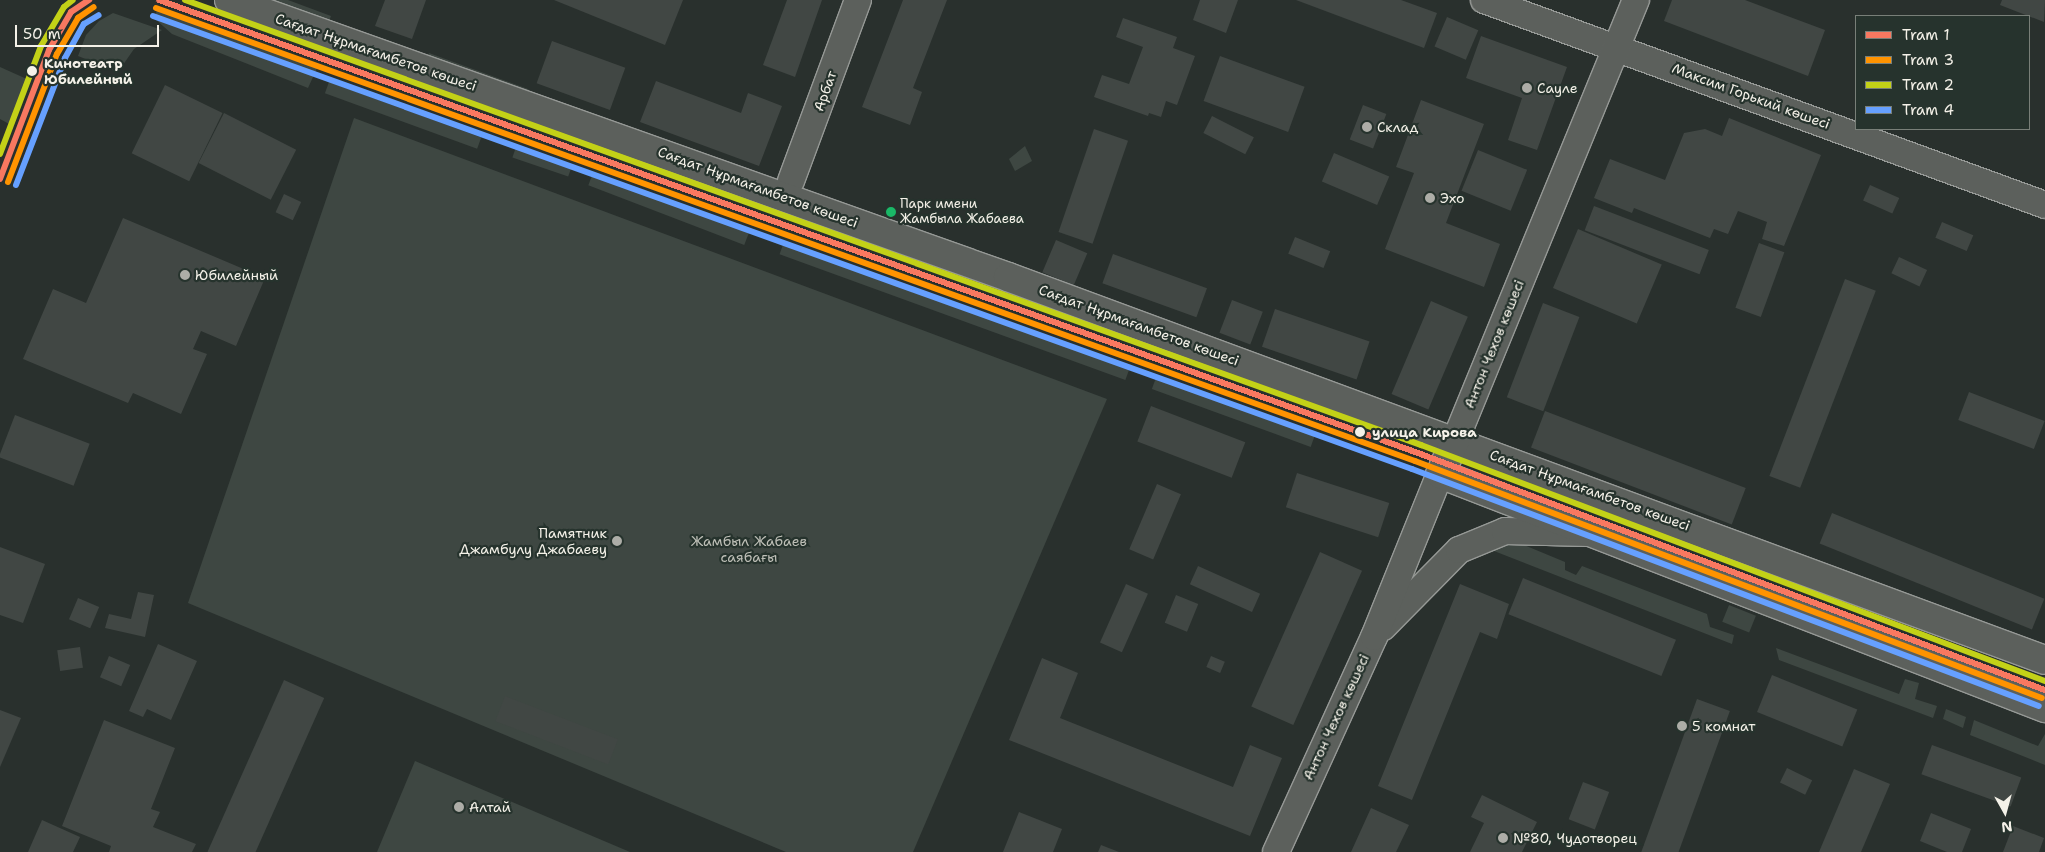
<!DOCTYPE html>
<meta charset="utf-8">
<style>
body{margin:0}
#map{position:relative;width:2045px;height:852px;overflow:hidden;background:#29302d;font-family:"Shantell Sans",sans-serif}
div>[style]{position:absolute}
.green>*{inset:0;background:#3e4742;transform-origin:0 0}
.building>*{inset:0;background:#414744;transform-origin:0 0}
.roads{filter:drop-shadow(1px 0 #969996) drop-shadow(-1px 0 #969996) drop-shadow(0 1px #969996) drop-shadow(0 -1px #969996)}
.minor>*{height:26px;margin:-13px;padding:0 13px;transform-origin:13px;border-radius:13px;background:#5c605c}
.major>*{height:28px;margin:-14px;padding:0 14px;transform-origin:14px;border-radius:14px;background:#5c605c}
.tram-1>*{height:6px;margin:-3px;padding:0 3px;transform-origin:3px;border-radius:3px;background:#f87860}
.tram-2>*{height:6px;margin:-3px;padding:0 3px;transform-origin:3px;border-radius:3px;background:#ff9300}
.tram-3>*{height:6px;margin:-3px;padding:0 3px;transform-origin:3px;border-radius:3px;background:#c3d117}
.tram-4>*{height:6px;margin:-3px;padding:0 3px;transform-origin:3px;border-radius:3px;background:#66a0ff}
.dots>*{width:14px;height:14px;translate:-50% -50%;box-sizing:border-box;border:2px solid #26332d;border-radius:50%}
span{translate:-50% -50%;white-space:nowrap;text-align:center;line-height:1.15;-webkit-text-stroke:4.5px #26332d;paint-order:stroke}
.bus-label{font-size:13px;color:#f4f1e8}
.left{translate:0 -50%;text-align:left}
.street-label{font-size:14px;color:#f4f1e8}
.stop-label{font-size:14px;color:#f4f1e8;font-weight:700}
.poi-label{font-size:14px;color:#f4f1e8}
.right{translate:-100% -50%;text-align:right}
.park-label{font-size:14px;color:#bebfb7}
.legend{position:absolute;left:1855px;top:15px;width:175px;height:115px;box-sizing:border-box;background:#26332d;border:1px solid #787f78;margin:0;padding:6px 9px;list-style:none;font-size:15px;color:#f4f1e8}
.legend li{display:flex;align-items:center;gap:10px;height:25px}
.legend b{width:25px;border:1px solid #787f78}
.north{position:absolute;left:1980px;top:787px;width:50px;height:50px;-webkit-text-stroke:4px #26332d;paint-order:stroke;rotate:173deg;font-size:14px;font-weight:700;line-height:20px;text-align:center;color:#f4f1e8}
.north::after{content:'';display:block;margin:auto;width:18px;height:22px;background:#f4f1e8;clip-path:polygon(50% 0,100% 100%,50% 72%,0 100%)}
.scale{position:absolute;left:15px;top:25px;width:144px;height:22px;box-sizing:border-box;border:2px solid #f4f1e8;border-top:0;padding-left:6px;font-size:15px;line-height:18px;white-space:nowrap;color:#f4f1e8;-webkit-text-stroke:4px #26332d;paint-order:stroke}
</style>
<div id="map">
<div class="green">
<i style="clip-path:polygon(245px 0,288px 0,331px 16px,326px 29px)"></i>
<i style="clip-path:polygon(158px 8px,318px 66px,308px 88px,172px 34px,154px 18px)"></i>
<i style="clip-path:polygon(113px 13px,162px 30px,134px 49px,118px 72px,78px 56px,86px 35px,99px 21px)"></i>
<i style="left:429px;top:53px;width:106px;height:13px;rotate:20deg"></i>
<i style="clip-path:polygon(0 67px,29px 80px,11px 125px,0 119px)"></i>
<i style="left:329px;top:82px;width:162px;height:12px;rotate:20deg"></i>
<i style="clip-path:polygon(354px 118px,1107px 399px,913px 852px,786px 852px,188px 603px)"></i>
<i style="clip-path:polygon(1025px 146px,1032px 161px,1015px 171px,1009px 159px)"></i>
<i style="left:516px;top:147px;width:59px;height:11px;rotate:19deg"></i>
<i style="left:593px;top:173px;width:167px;height:13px;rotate:21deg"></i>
<i style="left:784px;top:242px;width:368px;height:13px;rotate:20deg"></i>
<i style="left:1157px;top:375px;width:169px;height:15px;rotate:20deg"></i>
<i style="clip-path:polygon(1500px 535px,1565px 562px,1565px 570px,1576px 575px,1582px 566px,1707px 614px,1710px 627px,1734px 635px,1732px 644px,1494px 551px)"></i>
<i style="left:1729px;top:605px;width:29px;height:18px;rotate:22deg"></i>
<i style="clip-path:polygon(1776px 648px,1899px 694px,1905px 679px,1919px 683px,1915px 699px,1937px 706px,1933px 718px,1779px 660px)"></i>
<i style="clip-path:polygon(1946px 709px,1966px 717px,1963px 728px,1943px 719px)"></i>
<i style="clip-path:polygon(1974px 720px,2038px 746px,2045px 734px,2045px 765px,1970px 735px)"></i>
<i style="clip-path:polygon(415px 761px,630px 852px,377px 852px)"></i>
</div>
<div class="building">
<i style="clip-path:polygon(385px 0,426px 0,412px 39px,375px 26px)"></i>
<i style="clip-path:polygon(554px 0,683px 0,665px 45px)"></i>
<i style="clip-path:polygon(787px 0,822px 0,795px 77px,763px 65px)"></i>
<i style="clip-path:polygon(903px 0,947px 0,913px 88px,922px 92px,910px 125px,862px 107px)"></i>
<i style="clip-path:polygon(1200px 0,1238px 0,1226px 33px,1193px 20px)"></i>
<i style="clip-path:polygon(1296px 0,1401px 0,1437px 13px,1424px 48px)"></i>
<i style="clip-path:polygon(1672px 0,1745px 0,1825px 30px,1808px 76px,1664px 21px)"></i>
<i style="clip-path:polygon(2002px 0,2045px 0,2044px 22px,2000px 5px)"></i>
<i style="left:1447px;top:17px;width:34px;height:32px;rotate:23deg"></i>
<i style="clip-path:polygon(1123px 18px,1177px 37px,1173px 48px,1195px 56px,1177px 105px,1166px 101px,1161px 117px,1149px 113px,1148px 116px,1094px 97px,1102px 75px,1129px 84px,1143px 47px,1116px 37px)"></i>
<i style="clip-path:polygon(1481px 36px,1567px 67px,1537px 150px,1508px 140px,1522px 98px,1466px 78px)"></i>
<i style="left:552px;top:41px;width:78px;height:45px;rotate:20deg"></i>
<i style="left:1220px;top:56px;width:90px;height:48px;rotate:20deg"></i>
<i style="clip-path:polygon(656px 81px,741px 113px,748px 93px,782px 106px,759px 166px,640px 122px)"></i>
<i style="left:165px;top:85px;width:64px;height:76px;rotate:26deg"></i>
<i style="clip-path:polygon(1421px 100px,1484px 124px,1446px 223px,1500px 244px,1484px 287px,1385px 249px,1414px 173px,1396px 167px)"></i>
<i style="left:1363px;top:105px;width:25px;height:37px;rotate:21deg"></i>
<i style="left:224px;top:113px;width:81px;height:56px;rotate:27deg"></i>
<i style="left:1212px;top:116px;width:47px;height:19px;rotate:27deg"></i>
<i style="clip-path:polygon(1729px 118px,1821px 155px,1784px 246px,1762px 239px,1767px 222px,1738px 211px,1728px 234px,1714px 229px,1710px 238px,1634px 208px,1632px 213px,1594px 198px,1610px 159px,1665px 180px,1684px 133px,1705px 129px,1722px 136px)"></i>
<i style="left:1094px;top:129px;width:36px;height:109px;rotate:19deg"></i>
<i style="left:1478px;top:150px;width:53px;height:44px;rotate:22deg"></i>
<i style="left:1334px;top:153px;width:60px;height:31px;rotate:23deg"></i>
<i style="left:1870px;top:185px;width:32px;height:17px;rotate:24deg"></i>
<i style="left:284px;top:194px;width:19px;height:20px;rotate:25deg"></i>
<i style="left:1594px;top:206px;width:123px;height:26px;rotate:21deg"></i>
<i style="clip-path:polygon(123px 218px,265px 278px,236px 346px,201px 331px,193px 349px,207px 354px,181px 414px,133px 393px,128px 403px,23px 359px,53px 289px,86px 303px)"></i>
<i style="left:1942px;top:222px;width:34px;height:17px;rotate:23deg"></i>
<i style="left:1578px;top:229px;width:91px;height:64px;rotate:23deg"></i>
<i style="left:1295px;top:237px;width:38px;height:18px;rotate:22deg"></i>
<i style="left:1056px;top:240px;width:34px;height:35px;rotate:23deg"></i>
<i style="left:1759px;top:243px;width:27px;height:69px;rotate:20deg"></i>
<i style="left:1113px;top:254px;width:100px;height:31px;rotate:20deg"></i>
<i style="left:1899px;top:257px;width:31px;height:18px;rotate:25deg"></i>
<i style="left:1845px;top:279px;width:33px;height:211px;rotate:21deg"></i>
<i style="left:1232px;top:300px;width:33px;height:35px;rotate:21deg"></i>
<i style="left:1431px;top:301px;width:40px;height:101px;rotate:23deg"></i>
<i style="left:1543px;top:303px;width:39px;height:101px;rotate:21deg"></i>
<i style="left:1275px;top:309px;width:100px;height:40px;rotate:19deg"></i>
<i style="left:1969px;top:392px;width:81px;height:30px;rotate:21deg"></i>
<i style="left:1151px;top:406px;width:101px;height:38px;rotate:21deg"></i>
<i style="left:1545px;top:411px;width:215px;height:39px;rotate:21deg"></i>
<i style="left:15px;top:415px;width:80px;height:45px;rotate:21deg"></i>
<i style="left:1297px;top:473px;width:97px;height:36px;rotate:18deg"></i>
<i style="left:1157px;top:484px;width:26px;height:71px;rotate:23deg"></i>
<i style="left:1832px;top:513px;width:229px;height:33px;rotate:22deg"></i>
<i style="clip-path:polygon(0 547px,45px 564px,23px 623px,0 615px)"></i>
<i style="left:1320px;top:552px;width:46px;height:169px;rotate:24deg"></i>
<i style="left:1198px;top:566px;width:68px;height:20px;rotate:24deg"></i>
<i style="left:1523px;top:578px;width:165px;height:39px;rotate:22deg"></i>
<i style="left:1126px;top:584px;width:24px;height:64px;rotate:24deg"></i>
<i style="clip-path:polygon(1460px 584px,1509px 604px,1497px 639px,1480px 632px,1412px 800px,1378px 786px)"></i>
<i style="clip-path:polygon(138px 592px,154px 595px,145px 637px,105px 628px,109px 614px,131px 619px)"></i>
<i style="left:1176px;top:595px;width:24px;height:30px;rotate:22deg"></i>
<i style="left:78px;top:598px;width:23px;height:23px;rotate:23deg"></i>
<i style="clip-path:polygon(158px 644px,197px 661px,171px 720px,147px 709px,143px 717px,129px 711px)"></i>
<i style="left:80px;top:647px;width:21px;height:23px;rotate:82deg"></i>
<i style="left:109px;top:656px;width:23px;height:23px;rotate:23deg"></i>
<i style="left:1211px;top:656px;width:15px;height:12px;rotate:23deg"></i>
<i style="clip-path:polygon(1042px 658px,1078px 673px,1060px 718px,1233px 787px,1250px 745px,1282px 758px,1250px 836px,1009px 740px)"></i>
<i style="left:1772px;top:675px;width:92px;height:40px;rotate:22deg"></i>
<i style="left:284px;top:680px;width:44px;height:188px;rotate:24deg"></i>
<i style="left:505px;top:696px;width:121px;height:27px;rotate:21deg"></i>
<i style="left:1697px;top:699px;width:35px;height:164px;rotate:20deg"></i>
<i style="clip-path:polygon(0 710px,21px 718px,0 767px)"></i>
<i style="clip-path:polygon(104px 720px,175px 748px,151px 809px,160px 812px,153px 827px,196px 844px,192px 852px,109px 852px,111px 846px,62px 826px)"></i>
<i style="left:1932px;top:745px;width:95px;height:31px;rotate:20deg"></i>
<i style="left:1787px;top:768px;width:28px;height:16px;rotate:26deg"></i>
<i style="clip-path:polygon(1854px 769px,1890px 784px,1861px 852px,1819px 852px)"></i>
<i style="left:1583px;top:782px;width:28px;height:40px;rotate:21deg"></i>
<i style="clip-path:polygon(1482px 795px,1537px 822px,1522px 852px,1470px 852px,1484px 823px,1471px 817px)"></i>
<i style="clip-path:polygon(1371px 808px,1409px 825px,1396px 852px,1351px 852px)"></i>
<i style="clip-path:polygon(1019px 812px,1062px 829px,1053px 852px,1003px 852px)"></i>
<i style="clip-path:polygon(1931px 813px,1971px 829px,1962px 852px,1947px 852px,1920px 841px)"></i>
<i style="clip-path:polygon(42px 820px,80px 837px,73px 852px,28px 852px)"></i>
<i style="clip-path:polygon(2013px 826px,2044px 838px,2039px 852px,2003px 852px)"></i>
<i style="clip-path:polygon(1101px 845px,1119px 852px,1098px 852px)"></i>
</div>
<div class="roads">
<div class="minor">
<i style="left:1484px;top:0;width:597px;rotate:20.07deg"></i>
<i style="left:791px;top:181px;width:193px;rotate:-69.7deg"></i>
<i style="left:1455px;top:441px;width:477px;rotate:-67.7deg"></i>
<i style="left:1383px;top:627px;width:108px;rotate:-45.4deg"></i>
<i style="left:1459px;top:550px;width:50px;rotate:-22.4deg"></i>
<i style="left:1505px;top:531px;width:83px;rotate:1.4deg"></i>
<i style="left:1276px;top:852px;width:236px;rotate:-65.5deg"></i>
<i style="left:1374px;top:637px;width:176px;rotate:-68deg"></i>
</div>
<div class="major">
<i style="left:229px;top:0;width:827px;rotate:19.57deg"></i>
<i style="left:1008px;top:277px;width:1105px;rotate:20.27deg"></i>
<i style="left:1455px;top:441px;width:36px;rotate:114deg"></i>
<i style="left:1440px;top:474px;width:649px;rotate:21.15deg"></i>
</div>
</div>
<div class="tram-1">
<i style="left:159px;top:0;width:1338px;rotate:19.79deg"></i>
<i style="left:1418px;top:453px;width:670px;rotate:20.71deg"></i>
<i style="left:0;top:179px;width:138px;rotate:-69.2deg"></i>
<i style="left:49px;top:50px;width:44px;rotate:-59.9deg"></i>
<i style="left:71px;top:12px;width:22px;rotate:-34deg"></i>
</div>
<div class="tram-2">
<i style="left:156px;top:8px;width:1338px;rotate:19.79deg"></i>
<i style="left:1415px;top:461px;width:670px;rotate:20.71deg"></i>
<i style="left:8px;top:182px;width:137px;rotate:-69.1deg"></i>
<i style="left:57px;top:54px;width:42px;rotate:-59.7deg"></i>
<i style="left:78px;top:18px;width:19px;rotate:-35deg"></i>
</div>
<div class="tram-3">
<i style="left:185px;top:0;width:1314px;rotate:19.8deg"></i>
<i style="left:1421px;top:445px;width:667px;rotate:20.72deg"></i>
<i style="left:0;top:154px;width:116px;rotate:-69.2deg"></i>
<i style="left:41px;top:46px;width:45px;rotate:-59.5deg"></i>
<i style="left:64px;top:7px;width:11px;rotate:-38deg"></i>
</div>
<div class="tram-4">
<i style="left:153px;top:16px;width:1338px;rotate:19.79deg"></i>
<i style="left:1412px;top:469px;width:670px;rotate:20.71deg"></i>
<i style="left:16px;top:185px;width:136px;rotate:-68.9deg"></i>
<i style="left:65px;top:58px;width:39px;rotate:-61deg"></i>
<i style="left:84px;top:24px;width:17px;rotate:-31deg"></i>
</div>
<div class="dots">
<i style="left:32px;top:71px;background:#f4f1e8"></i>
<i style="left:1527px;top:88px;background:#adada7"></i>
<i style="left:1367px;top:127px;background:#adada7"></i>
<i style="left:1430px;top:198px;background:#adada7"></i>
<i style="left:891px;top:212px;background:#1ab867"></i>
<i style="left:185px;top:275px;background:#adada7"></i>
<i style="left:1360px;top:432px;background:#f4f1e8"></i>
<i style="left:617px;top:541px;background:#adada7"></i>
<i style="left:1682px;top:726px;background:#adada7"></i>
<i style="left:459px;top:807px;background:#adada7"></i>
<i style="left:1503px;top:838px;background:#adada7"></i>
</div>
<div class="bus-label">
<span class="left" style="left:900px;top:212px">Парк имени<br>Жамбыла Жабаева</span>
</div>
<div class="street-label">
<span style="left:376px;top:52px;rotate:19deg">Сағдат Нұрмағамбетов көшесі</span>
<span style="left:825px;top:91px;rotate:-70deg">Арбат</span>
<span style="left:1751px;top:96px;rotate:20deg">Максим Горький көшесі</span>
<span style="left:758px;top:187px;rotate:20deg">Сағдат Нұрмағамбетов көшесі</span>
<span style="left:1139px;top:325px;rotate:20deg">Сағдат Нұрмағамбетов көшесі</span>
<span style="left:1494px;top:344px;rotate:-68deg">Антон Чехов көшесі</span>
<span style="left:1590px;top:490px;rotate:20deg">Сағдат Нұрмағамбетов көшесі</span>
<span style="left:1336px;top:717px;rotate:-65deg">Антон Чехов көшесі</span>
</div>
<div class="stop-label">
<span class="left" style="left:44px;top:71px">Кинотеатр<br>Юбилейный</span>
<span class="left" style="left:1372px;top:432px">улица Кирова</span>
</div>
<div class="poi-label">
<span class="left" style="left:1537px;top:88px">Сауле</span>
<span class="left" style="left:1377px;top:127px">Склад</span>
<span class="left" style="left:1440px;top:198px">Эхо</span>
<span class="left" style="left:195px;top:275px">Юбилейный</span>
<span class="right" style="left:607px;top:541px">Памятник<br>Джамбулу Джабаеву</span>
<span class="left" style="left:1692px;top:726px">5 комнат</span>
<span class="left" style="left:469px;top:807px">Алтай</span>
<span class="left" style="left:1513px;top:838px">№80, Чудотворец</span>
</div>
<div class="park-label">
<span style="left:749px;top:549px">Жамбыл Жабаев<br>саябағы</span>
</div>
<ul class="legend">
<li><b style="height:6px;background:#f87860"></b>Tram 1</li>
<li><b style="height:6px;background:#ff9300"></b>Tram 3</li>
<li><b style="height:6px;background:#c3d117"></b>Tram 2</li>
<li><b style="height:6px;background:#66a0ff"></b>Tram 4</li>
</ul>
<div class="north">N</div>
<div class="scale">50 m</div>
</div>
